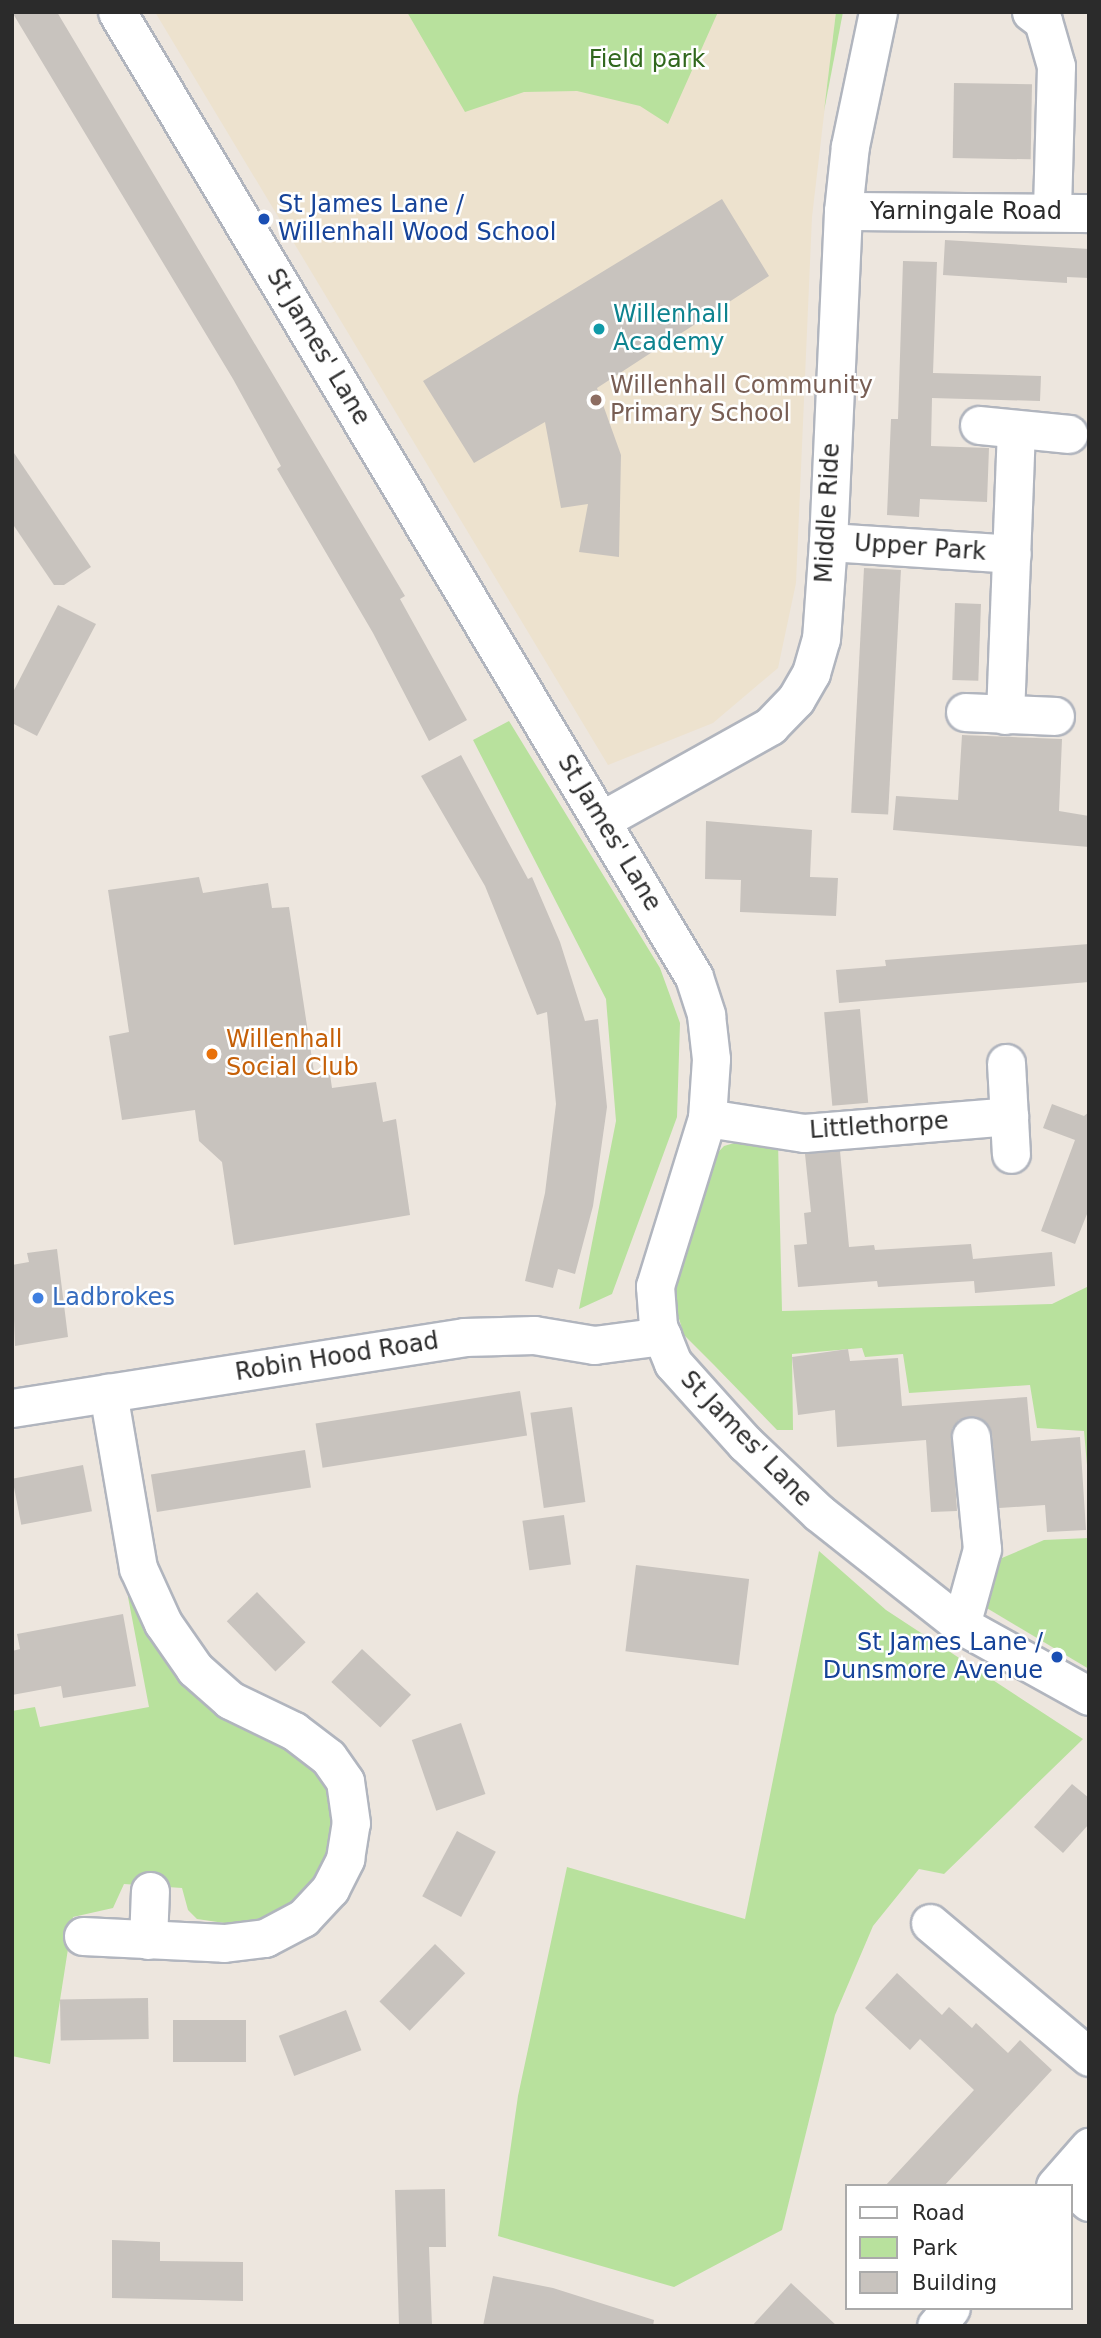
<!DOCTYPE html>
<style>
body{margin:0}
#map{position:relative;width:1101px;height:2338px;overflow:hidden;background:#ede6de;font-family:"DejaVu Sans",sans-serif}
div>[style]{position:absolute}
.education>*{inset:0;background:#ede2ce}
.green>*{inset:0;background:#b8e19d}
.building>*{inset:0;background:#c8c3be;transform-origin:0 0}
.roads{filter:drop-shadow(2px 0 #b1b5be) drop-shadow(-2px 0 #b1b5be) drop-shadow(0 2px #b1b5be) drop-shadow(0 -2px #b1b5be)}
.minor>*{height:37px;margin:-18.5px;padding:0 18.5px;transform-origin:18.5px;border-radius:18.5px;background:#fff}
.dots>*{width:19px;height:19px;translate:-50% -50%;box-sizing:border-box;border:4px solid #fff;border-radius:50%}
span{translate:-50% -50%;white-space:nowrap;text-align:center;line-height:1.15;-webkit-text-stroke:5px #fff;paint-order:stroke}
.park-label{font-size:24px;color:#30671d}
.transit-label{font-size:24px;color:#164399}
.left{translate:0 -50%;text-align:left}
.right{translate:-100% -50%;text-align:right}
.street-label{font-size:24px;color:#2b2b2b}
.culture-label{font-size:24px;color:#0d838f}
.education-label{font-size:24px;color:#785e54}
.food-label{font-size:24px;color:#c56008}
.shop-label{font-size:24px;color:#366cbe}
.frame{position:absolute;inset:0;border:14px solid #2b2b2b;pointer-events:none}
.legend{position:absolute;left:845px;top:2184px;width:228px;height:126px;box-sizing:border-box;background:#fff;border:2px solid #aaa;margin:0;padding:9px 12px;list-style:none;font-size:21px;color:#2b2b2b}
.legend li{display:flex;align-items:center;gap:14px;height:35px}
.legend b{width:35px;border:2px solid #aaa}
</style>
<div id="map">
<div class="education">
<i style="clip-path:polygon(155px 12px,836px 12px,812px 217px,796px 583px,778px 668px,713px 723px,608px 765px)"></i>
</div>
<div class="green">
<i style="clip-path:polygon(407px 12px,718px 12px,668px 124px,640px 106px,577px 91px,524px 92px,465px 112px)"></i>
<i style="clip-path:polygon(836px 12px,843px 12px,824px 111px)"></i>
<i style="clip-path:polygon(509px 721px,660px 968px,680px 1023px,677px 1117px,612px 1294px,579px 1309px,616px 1121px,606px 999px,473px 740px)"></i>
<i style="clip-path:polygon(748px 1139px,778px 1142px,782px 1311px,1052px 1304px,1089px 1286px,1089px 1488px,1084px 1431px,1037px 1428px,1030px 1385px,909px 1393px,903px 1354px,865px 1357px,862px 1348px,792px 1354px,793px 1430px,777px 1430px,714px 1365px,684px 1335px,673px 1299px,681px 1245px,707px 1164px,724px 1146px)"></i>
<i style="clip-path:polygon(1089px 1538px,1089px 1669px,980px 1604px,1002px 1558px,1044px 1540px)"></i>
<i style="clip-path:polygon(819px 1551px,886px 1610px,1083px 1739px,944px 1874px,919px 1869px,873px 1926px,835px 2015px,782px 2230px,674px 2287px,498px 2236px,518px 2096px,567px 1867px,745px 1919px)"></i>
<i style="clip-path:polygon(134px 1591px,315px 1755px,343px 1815px,326px 1875px,289px 1909px,238px 1925px,197px 1919px,188px 1910px,182px 1888px,124px 1884px,113px 1908px,73px 1917px,50px 2064px,12px 2056px,12px 1711px,35px 1707px,40px 1727px,149px 1707px,128px 1597px)"></i>
</div>
<div class="building">
<i style="clip-path:polygon(12px 12px,57px 12px,405px 596px,400px 599px,467px 720px,429px 741px,373px 633px,277px 469px,281px 466px,233px 379px)"></i>
<i style="left:954px;top:83px;width:78px;height:75px;rotate:1deg"></i>
<i style="clip-path:polygon(722px 199px,769px 276px,597px 388px,621px 455px,619px 557px,579px 552px,588px 504px,561px 508px,545px 422px,474px 463px,423px 381px)"></i>
<i style="clip-path:polygon(945px 240px,1089px 249px,1089px 278px,1067px 277px,1067px 283px,943px 275px)"></i>
<i style="clip-path:polygon(903px 261px,937px 262px,933px 373px,1041px 376px,1040px 401px,932px 398px,931px 446px,989px 448px,987px 502px,920px 499px,919px 517px,887px 515px,891px 419px,898px 419px)"></i>
<i style="clip-path:polygon(12px 450px,91px 567px,64px 585px,54px 585px,12px 523px)"></i>
<i style="left:864px;top:568px;width:37px;height:245px;rotate:3deg"></i>
<i style="left:955px;top:603px;width:26px;height:77px;rotate:2deg"></i>
<i style="clip-path:polygon(58px 605px,96px 624px,37px 736px,12px 723px,12px 694px)"></i>
<i style="clip-path:polygon(962px 735px,1062px 739px,1059px 811px,1089px 816px,1089px 847px,893px 830px,896px 796px,958px 800px)"></i>
<i style="clip-path:polygon(461px 755px,528px 879px,532px 877px,560px 942px,585px 1021px,598px 1019px,607px 1107px,593px 1206px,575px 1274px,558px 1269px,553px 1288px,525px 1281px,545px 1193px,556px 1104px,547px 1012px,537px 1015px,485px 886px,421px 776px)"></i>
<i style="clip-path:polygon(706px 821px,812px 830px,810px 877px,838px 878px,836px 916px,740px 912px,741px 880px,705px 879px)"></i>
<i style="clip-path:polygon(199px 877px,203px 893px,268px 883px,272px 908px,289px 907px,314px 1072px,330px 1074px,332px 1088px,376px 1082px,383px 1122px,396px 1119px,410px 1215px,234px 1245px,222px 1162px,199px 1141px,195px 1110px,122px 1120px,109px 1036px,129px 1032px,108px 890px)"></i>
<i style="clip-path:polygon(1089px 944px,1089px 982px,839px 1003px,836px 970px,886px 966px,885px 960px)"></i>
<i style="left:860px;top:1009px;width:94px;height:36px;rotate:85deg"></i>
<i style="clip-path:polygon(1052px 1104px,1084px 1116px,1089px 1112px,1089px 1209px,1075px 1244px,1041px 1231px,1075px 1140px,1043px 1128px)"></i>
<i style="clip-path:polygon(840px 1151px,849px 1247px,874px 1245px,875px 1250px,971px 1244px,973px 1259px,1052px 1252px,1055px 1286px,975px 1293px,974px 1281px,878px 1287px,877px 1281px,798px 1287px,794px 1245px,807px 1244px,804px 1213px,811px 1212px,805px 1154px)"></i>
<i style="clip-path:polygon(57px 1249px,68px 1337px,15px 1346px,12px 1265px,29px 1262px,27px 1253px)"></i>
<i style="clip-path:polygon(848px 1349px,850px 1361px,898px 1358px,902px 1406px,1027px 1397px,1031px 1441px,1080px 1437px,1086px 1530px,1047px 1532px,1045px 1505px,999px 1508px,992px 1435px,979px 1418px,959px 1420px,952px 1429px,957px 1511px,931px 1512px,926px 1440px,837px 1447px,835px 1410px,798px 1415px,792px 1357px)"></i>
<i style="left:520px;top:1391px;width:45px;height:207px;rotate:81deg"></i>
<i style="left:572px;top:1407px;width:96px;height:42px;rotate:82deg"></i>
<i style="left:305px;top:1450px;width:38px;height:156px;rotate:81deg"></i>
<i style="left:83px;top:1465px;width:47px;height:72px;rotate:79deg"></i>
<i style="left:564px;top:1515px;width:50px;height:42px;rotate:82deg"></i>
<i style="left:636px;top:1565px;width:114px;height:87px;rotate:7deg"></i>
<i style="left:257px;top:1592px;width:70px;height:42px;rotate:46deg"></i>
<i style="clip-path:polygon(123px 1614px,136px 1686px,63px 1698px,61px 1686px,12px 1695px,12px 1651px,20px 1649px,17px 1634px)"></i>
<i style="left:362px;top:1649px;width:67px;height:45px;rotate:43deg"></i>
<i style="left:461px;top:1723px;width:75px;height:52px;rotate:71deg"></i>
<i style="clip-path:polygon(1072px 1784px,1089px 1798px,1089px 1824px,1063px 1853px,1034px 1827px)"></i>
<i style="left:457px;top:1831px;width:44px;height:74px;rotate:28deg"></i>
<i style="left:435px;top:1944px;width:42px;height:80px;rotate:44deg"></i>
<i style="clip-path:polygon(897px 1973px,942px 2015px,949px 2007px,972px 2028px,976px 2023px,1008px 2053px,1020px 2040px,1052px 2070px,944px 2186px,885px 2186px,974px 2090px,920px 2039px,910px 2050px,865px 2008px)"></i>
<i style="left:148px;top:1998px;width:41px;height:88px;rotate:89deg"></i>
<i style="left:346px;top:2010px;width:43px;height:72px;rotate:69deg"></i>
<i style="left:246px;top:2020px;width:42px;height:73px;rotate:90deg"></i>
<i style="clip-path:polygon(445px 2189px,446px 2247px,429px 2247px,432px 2326px,399px 2326px,395px 2190px)"></i>
<i style="clip-path:polygon(112px 2240px,160px 2242px,160px 2261px,243px 2262px,243px 2301px,112px 2298px)"></i>
<i style="clip-path:polygon(493px 2276px,553px 2288px,654px 2320px,653px 2326px,483px 2326px)"></i>
<i style="clip-path:polygon(791px 2283px,837px 2326px,752px 2326px)"></i>
</div>
<div class="roads">
<div class="minor">
<i style="left:117px;top:12px;width:1124px;rotate:59.12deg"></i>
<i style="left:694px;top:977px;width:40px;rotate:72deg"></i>
<i style="left:706px;top:1015px;width:44px;rotate:83.5deg"></i>
<i style="left:711px;top:1059px;width:59px;rotate:93.9deg"></i>
<i style="left:707px;top:1118px;width:176px;rotate:107.2deg"></i>
<i style="left:655px;top:1286px;width:40px;rotate:85.7deg"></i>
<i style="left:658px;top:1326px;width:40px;rotate:68deg"></i>
<i style="left:673px;top:1363px;width:108px;rotate:48deg"></i>
<i style="left:745px;top:1443px;width:102px;rotate:43.4deg"></i>
<i style="left:819px;top:1513px;width:181px;rotate:38.3deg"></i>
<i style="left:961px;top:1625px;width:146px;rotate:29deg"></i>
<i style="left:1031px;top:12px;width:15px;rotate:37deg"></i>
<i style="left:1043px;top:21px;width:47px;rotate:73.9deg"></i>
<i style="left:1056px;top:66px;width:145px;rotate:91.6deg"></i>
<i style="left:843px;top:211px;width:246px;rotate:0.5deg"></i>
<i style="left:979px;top:425px;width:90px;rotate:5.7deg"></i>
<i style="left:828px;top:542px;width:184px;rotate:3.7deg"></i>
<i style="left:965px;top:712px;width:90px;rotate:2.5deg"></i>
<i style="left:1005px;top:715px;width:286px;rotate:-87.8deg"></i>
<i style="left:602px;top:820px;width:193px;rotate:-29.2deg"></i>
<i style="left:770px;top:726px;width:37px;rotate:-46deg"></i>
<i style="left:796px;top:699px;width:30px;rotate:-60deg"></i>
<i style="left:811px;top:673px;width:35px;rotate:-74deg"></i>
<i style="left:821px;top:639px;width:97px;rotate:-85.9deg"></i>
<i style="left:828px;top:542px;width:331px;rotate:-87.4deg"></i>
<i style="left:843px;top:211px;width:65px;rotate:-83.9deg"></i>
<i style="left:850px;top:146px;width:137px;rotate:-78.2deg"></i>
<i style="left:1006px;top:1063px;width:91px;rotate:86.9deg"></i>
<i style="left:707px;top:1118px;width:98px;rotate:8.8deg"></i>
<i style="left:804px;top:1133px;width:206px;rotate:-4.7deg"></i>
<i style="left:12px;top:1408px;width:458px;rotate:-8.9deg"></i>
<i style="left:464px;top:1337px;width:70px;rotate:-1.6deg"></i>
<i style="left:534px;top:1335px;width:61px;rotate:9.5deg"></i>
<i style="left:594px;top:1345px;width:69px;rotate:-7.5deg"></i>
<i style="left:961px;top:1625px;width:79px;rotate:-74.6deg"></i>
<i style="left:982px;top:1549px;width:113px;rotate:-95.6deg"></i>
<i style="left:930px;top:1923px;width:208px;rotate:40.1deg"></i>
<i style="left:83px;top:1936px;width:141px;rotate:2.8deg"></i>
<i style="left:224px;top:1943px;width:41px;rotate:-7deg"></i>
<i style="left:265px;top:1938px;width:43px;rotate:-27.8deg"></i>
<i style="left:303px;top:1918px;width:40px;rotate:-47deg"></i>
<i style="left:330px;top:1889px;width:34px;rotate:-63deg"></i>
<i style="left:345px;top:1859px;width:36px;rotate:-81deg"></i>
<i style="left:351px;top:1823px;width:42px;rotate:-98.1deg"></i>
<i style="left:345px;top:1781px;width:29px;rotate:-125deg"></i>
<i style="left:328px;top:1757px;width:43px;rotate:-142.6deg"></i>
<i style="left:294px;top:1731px;width:71px;rotate:-154.2deg"></i>
<i style="left:230px;top:1700px;width:47px;rotate:-138.5deg"></i>
<i style="left:195px;top:1669px;width:56px;rotate:-124.8deg"></i>
<i style="left:163px;top:1623px;width:60px;rotate:-114.4deg"></i>
<i style="left:138px;top:1568px;width:178px;rotate:-99.7deg"></i>
<i style="left:148px;top:1940px;width:49px;rotate:-87.7deg"></i>
<i style="left:1055px;top:2186px;width:52px;rotate:-48.9deg"></i>
<i style="left:1071px;top:2186px;width:24px;rotate:42deg"></i>
<i style="left:936px;top:2326px;width:23px;rotate:-50deg"></i>
</div>
</div>
<div class="dots">
<i style="left:264px;top:219px;background:#1a4fb4"></i>
<i style="left:599px;top:329px;background:#0f9aa8"></i>
<i style="left:596px;top:400px;background:#8d6e63"></i>
<i style="left:212px;top:1054px;background:#e8710a"></i>
<i style="left:38px;top:1298px;background:#3f7fe0"></i>
<i style="left:1057px;top:1657px;background:#1a4fb4"></i>
</div>
<div class="park-label">
<span style="left:647px;top:60px">Field park</span>
</div>
<div class="transit-label">
<span class="left" style="left:278px;top:219px">St James Lane /<br>Willenhall Wood School</span>
<span class="right" style="left:1043px;top:1657px">St James Lane /<br>Dunsmore Avenue</span>
</div>
<div class="street-label">
<span style="left:966px;top:212px">Yarningale Road</span>
<span style="left:318px;top:347px;rotate:59deg">St James' Lane</span>
<span style="left:828px;top:513px;rotate:-87deg">Middle Ride</span>
<span style="left:920px;top:548px;rotate:4deg">Upper Park</span>
<span style="left:609px;top:833px;rotate:59deg">St James' Lane</span>
<span style="left:879px;top:1126px;rotate:-4deg">Littlethorpe</span>
<span style="left:337px;top:1357px;rotate:-9deg">Robin Hood Road</span>
<span style="left:746px;top:1439px;rotate:46deg">St James' Lane</span>
</div>
<div class="culture-label">
<span class="left" style="left:613px;top:329px">Willenhall<br>Academy</span>
</div>
<div class="education-label">
<span class="left" style="left:610px;top:400px">Willenhall Community<br>Primary School</span>
</div>
<div class="food-label">
<span class="left" style="left:226px;top:1054px">Willenhall<br>Social Club</span>
</div>
<div class="shop-label">
<span class="left" style="left:52px;top:1298px">Ladbrokes</span>
</div>
<div class="frame"></div>
<ul class="legend">
<li><b style="height:9px;background:#fff"></b>Road</li>
<li><b style="height:19px;background:#b8e19d"></b>Park</li>
<li><b style="height:19px;background:#c8c3be"></b>Building</li>
</ul>
</div>
